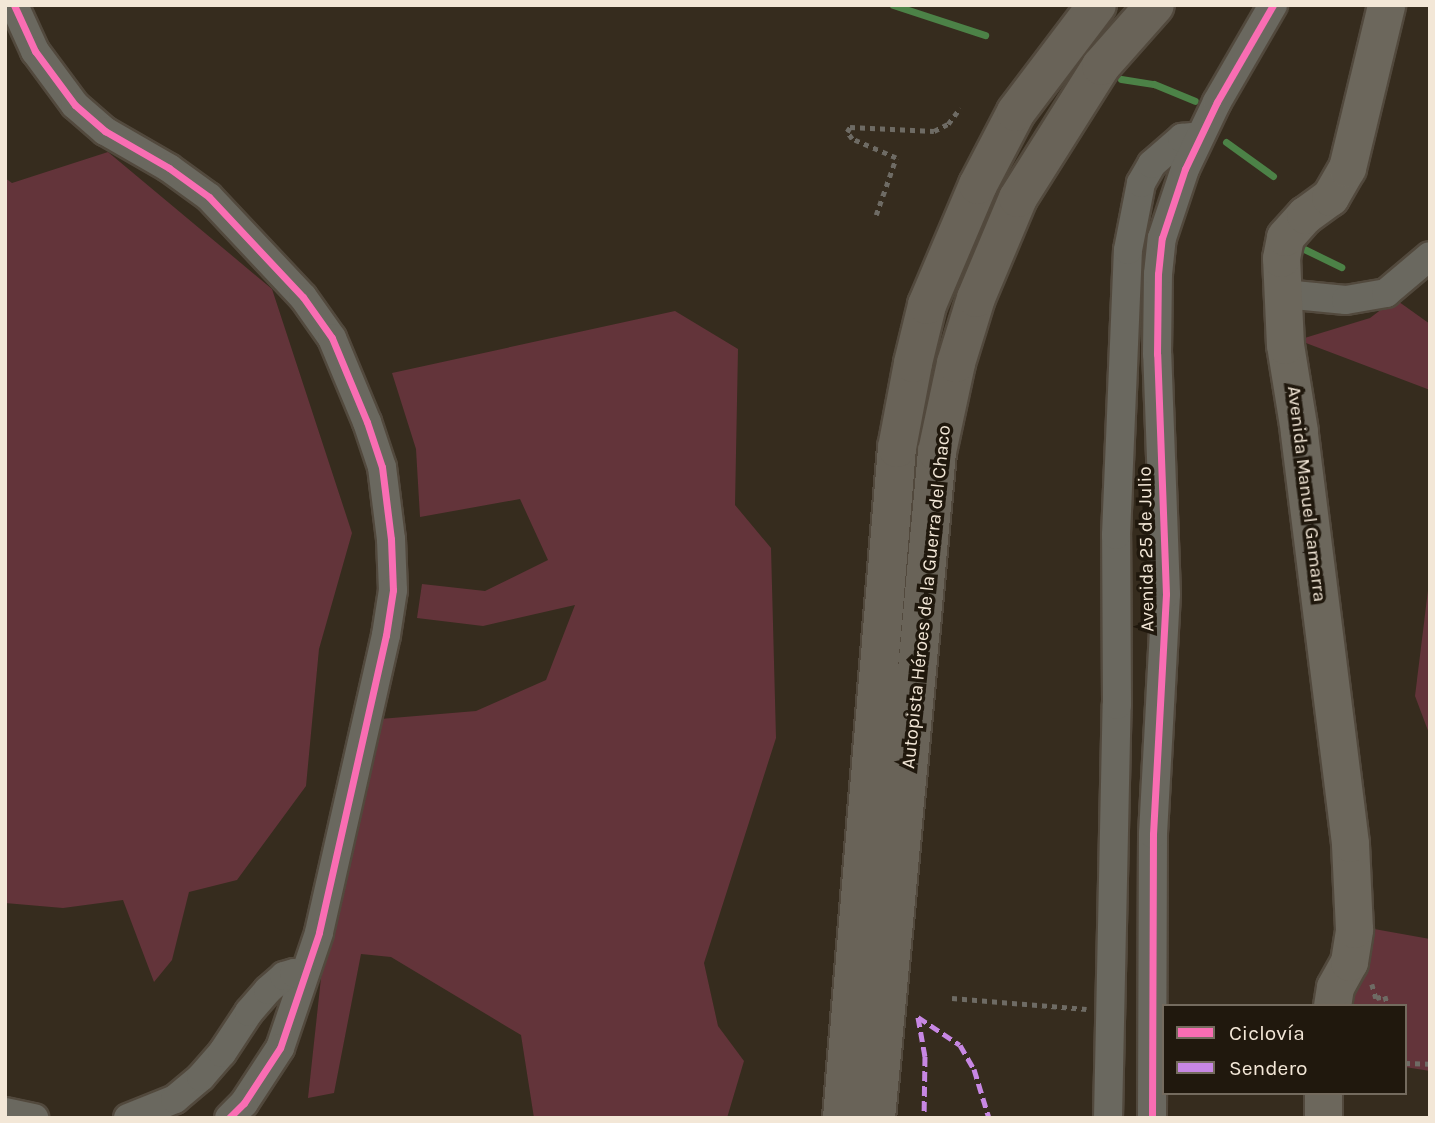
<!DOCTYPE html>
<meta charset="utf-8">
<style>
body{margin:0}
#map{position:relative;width:1435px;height:1123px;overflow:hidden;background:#362c1e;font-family:Karla,sans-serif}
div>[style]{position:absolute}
.green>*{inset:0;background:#63343a}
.stream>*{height:7px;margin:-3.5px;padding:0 3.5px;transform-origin:3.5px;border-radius:3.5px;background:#4c8247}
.path>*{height:4.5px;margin-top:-2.25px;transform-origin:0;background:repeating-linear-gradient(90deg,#6e6b64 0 5px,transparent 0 10px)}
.roads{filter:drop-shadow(2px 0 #52493d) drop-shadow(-2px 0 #52493d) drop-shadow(0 2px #52493d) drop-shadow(0 -2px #52493d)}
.minor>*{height:28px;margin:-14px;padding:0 14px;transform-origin:14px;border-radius:14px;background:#6a685f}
.major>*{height:37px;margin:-18.5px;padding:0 18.5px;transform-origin:18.5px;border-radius:18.5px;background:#6c675c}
.highway>*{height:38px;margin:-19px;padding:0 19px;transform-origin:19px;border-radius:19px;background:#696358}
.quiet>*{height:5px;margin-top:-2.5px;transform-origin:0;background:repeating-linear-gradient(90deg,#c787e3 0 10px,transparent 0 15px)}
.cycleway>*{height:7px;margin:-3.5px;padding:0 3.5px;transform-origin:3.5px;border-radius:3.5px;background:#f96db3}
span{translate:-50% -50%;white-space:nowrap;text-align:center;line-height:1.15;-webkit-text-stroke:7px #20180d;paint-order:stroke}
.street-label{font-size:19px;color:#f3e7d7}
.frame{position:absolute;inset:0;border:7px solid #f3e7d7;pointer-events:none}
.legend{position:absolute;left:1162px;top:1004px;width:245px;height:91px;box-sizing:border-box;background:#20180d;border:2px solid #746b5e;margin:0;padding:9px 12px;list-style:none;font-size:21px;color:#f3e7d7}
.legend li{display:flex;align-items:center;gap:14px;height:35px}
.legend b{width:35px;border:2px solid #746b5e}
</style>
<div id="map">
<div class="green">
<i style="clip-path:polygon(108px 152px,272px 289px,352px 533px,319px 649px,306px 786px,237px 880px,189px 892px,172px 960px,154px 982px,123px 900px,63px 908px,5px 903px,5px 178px,12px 183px)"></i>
<i style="clip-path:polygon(1395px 299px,1430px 324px,1430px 390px,1298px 340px,1370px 318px)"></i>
<i style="clip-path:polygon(675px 311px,738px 349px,735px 505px,771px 548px,776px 738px,704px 963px,718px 1026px,744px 1061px,727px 1118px,534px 1118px,521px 1035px,391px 957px,361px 954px,334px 1093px,308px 1098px,325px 941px,380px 719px,476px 711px,546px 680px,575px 605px,483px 626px,417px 618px,422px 584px,485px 591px,548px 560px,520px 499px,420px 517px,416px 449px,392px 373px)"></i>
<i style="clip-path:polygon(1430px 574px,1430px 736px,1415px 696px)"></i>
<i style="clip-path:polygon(1363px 927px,1430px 939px,1430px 1071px,1405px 1067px,1405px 1006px,1352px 1006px)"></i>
</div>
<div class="stream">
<i style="left:893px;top:5px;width:97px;rotate:18.1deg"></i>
<i style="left:1121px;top:79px;width:33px;rotate:9deg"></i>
<i style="left:1154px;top:84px;width:44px;rotate:22.5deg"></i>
<i style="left:1226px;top:142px;width:58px;rotate:35.9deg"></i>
<i style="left:1299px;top:242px;width:5px;rotate:79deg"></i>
<i style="left:1300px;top:247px;width:46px;rotate:26deg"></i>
</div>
<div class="path">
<i style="left:876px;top:215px;width:60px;rotate:-70.7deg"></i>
<i style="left:896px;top:158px;width:48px;rotate:-156.6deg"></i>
<i style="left:852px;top:139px;width:9px;rotate:-126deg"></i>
<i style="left:847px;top:132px;width:6px;rotate:-59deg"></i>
<i style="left:850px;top:127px;width:84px;rotate:2.7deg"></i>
<i style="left:934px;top:131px;width:16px;rotate:-27deg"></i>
<i style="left:948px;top:124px;width:20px;rotate:-53deg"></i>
<i style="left:1372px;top:984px;width:15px;rotate:74deg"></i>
<i style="left:1376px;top:998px;width:9px;rotate:-13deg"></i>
<i style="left:1385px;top:996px;width:10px;rotate:73deg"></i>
<i style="left:952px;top:998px;width:135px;rotate:4.7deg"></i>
<i style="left:1405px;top:1063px;width:25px;rotate:2deg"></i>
</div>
<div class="roads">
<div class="minor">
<i style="left:14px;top:5px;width:51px;rotate:65.5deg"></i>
<i style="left:35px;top:51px;width:67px;rotate:53.5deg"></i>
<i style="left:75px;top:105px;width:40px;rotate:41deg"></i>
<i style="left:105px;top:131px;width:74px;rotate:30deg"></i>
<i style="left:169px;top:168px;width:49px;rotate:35.9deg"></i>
<i style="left:209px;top:197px;width:137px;rotate:46.8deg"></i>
<i style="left:303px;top:297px;width:50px;rotate:54.7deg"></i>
<i style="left:332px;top:338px;width:91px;rotate:67.4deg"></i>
<i style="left:367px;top:422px;width:47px;rotate:71.6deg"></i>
<i style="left:382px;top:467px;width:73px;rotate:82.9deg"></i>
<i style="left:391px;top:539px;width:51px;rotate:87.8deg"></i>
<i style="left:393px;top:590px;width:46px;rotate:98.8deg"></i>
<i style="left:386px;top:635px;width:305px;rotate:102.7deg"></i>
<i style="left:319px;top:933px;width:121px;rotate:108.7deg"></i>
<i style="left:280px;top:1048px;width:66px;rotate:123.2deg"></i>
<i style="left:244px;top:1103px;width:21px;rotate:135deg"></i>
<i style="left:1284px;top:294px;width:62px;rotate:5.5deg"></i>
<i style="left:1346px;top:300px;width:41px;rotate:-9.9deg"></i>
<i style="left:1386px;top:293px;width:57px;rotate:-40.1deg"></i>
<i style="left:5px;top:1112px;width:30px;rotate:12deg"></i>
<i style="left:128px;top:1118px;width:51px;rotate:-22deg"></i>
<i style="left:175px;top:1099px;width:34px;rotate:-40deg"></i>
<i style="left:201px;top:1077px;width:32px;rotate:-49deg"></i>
<i style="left:222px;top:1053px;width:49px;rotate:-56.6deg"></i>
<i style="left:249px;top:1012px;width:29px;rotate:-49deg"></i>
<i style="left:268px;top:990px;width:21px;rotate:-41deg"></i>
<i style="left:284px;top:976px;width:10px;rotate:-17deg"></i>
<i style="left:294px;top:973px;width:10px;rotate:17deg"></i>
<i style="left:1108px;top:1118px;width:413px;rotate:-88.8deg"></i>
<i style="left:1117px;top:705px;width:170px;rotate:-90.3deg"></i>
<i style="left:1116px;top:535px;width:285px;rotate:-87.6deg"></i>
<i style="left:1128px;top:250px;width:68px;rotate:-79deg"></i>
<i style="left:1141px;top:183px;width:22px;rotate:-60deg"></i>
<i style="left:1152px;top:164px;width:40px;rotate:-41deg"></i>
<i style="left:1182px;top:138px;width:18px;rotate:-6deg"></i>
<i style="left:1152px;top:1118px;width:284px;rotate:-89.8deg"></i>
<i style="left:1153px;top:834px;width:240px;rotate:-86.9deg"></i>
<i style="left:1166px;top:594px;width:240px;rotate:-92.1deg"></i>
<i style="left:1157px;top:354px;width:80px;rotate:-89.3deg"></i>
<i style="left:1158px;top:274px;width:36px;rotate:-84deg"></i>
<i style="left:1162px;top:238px;width:73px;rotate:-71.6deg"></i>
<i style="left:1185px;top:169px;width:74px;rotate:-64.5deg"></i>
<i style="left:1217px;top:102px;width:112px;rotate:-60deg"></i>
</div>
<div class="major">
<i style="left:1332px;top:1006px;width:19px;rotate:-81deg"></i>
<i style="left:1335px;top:987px;width:29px;rotate:-61deg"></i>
<i style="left:1349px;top:962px;width:33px;rotate:-81deg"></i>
<i style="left:1354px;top:929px;width:86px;rotate:-92.7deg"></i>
<i style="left:1350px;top:843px;width:415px;rotate:-97.1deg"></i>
<i style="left:1299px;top:431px;width:87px;rotate:-99.2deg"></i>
<i style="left:1285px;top:345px;width:87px;rotate:-92.6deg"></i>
<i style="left:1281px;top:258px;width:21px;rotate:-79deg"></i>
<i style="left:1285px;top:237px;width:30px;rotate:-48deg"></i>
<i style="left:1305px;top:215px;width:31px;rotate:-36deg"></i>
<i style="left:1330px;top:197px;width:34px;rotate:-60deg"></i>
<i style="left:1347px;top:168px;width:168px;rotate:-76.5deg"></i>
<i style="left:1323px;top:1093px;width:25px;rotate:90deg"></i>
</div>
<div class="highway">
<i style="left:842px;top:1118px;width:672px;rotate:-85.31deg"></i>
<i style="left:897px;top:448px;width:86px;rotate:-79.3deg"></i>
<i style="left:913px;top:363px;width:60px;rotate:-76.4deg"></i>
<i style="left:927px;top:305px;width:130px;rotate:-67deg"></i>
<i style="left:978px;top:185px;width:82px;rotate:-62.5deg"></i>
<i style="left:1016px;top:112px;width:134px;rotate:-52.9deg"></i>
<i style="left:876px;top:1118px;width:669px;rotate:-84.77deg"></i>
<i style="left:937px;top:452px;width:91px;rotate:-77.9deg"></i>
<i style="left:956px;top:363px;width:68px;rotate:-72.9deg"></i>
<i style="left:976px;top:298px;width:108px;rotate:-67.2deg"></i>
<i style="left:1018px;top:198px;width:156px;rotate:-57.8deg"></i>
<i style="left:1101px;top:66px;width:81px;rotate:-48.5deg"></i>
</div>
</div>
<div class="quiet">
<i style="left:918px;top:1017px;width:50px;rotate:33.7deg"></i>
<i style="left:960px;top:1045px;width:28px;rotate:60deg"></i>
<i style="left:974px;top:1069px;width:51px;rotate:73deg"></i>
<i style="left:918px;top:1017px;width:40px;rotate:80deg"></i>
<i style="left:925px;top:1056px;width:62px;rotate:90.9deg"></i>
</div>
<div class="cycleway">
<i style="left:14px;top:5px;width:51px;rotate:65.5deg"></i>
<i style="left:35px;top:51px;width:67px;rotate:53.5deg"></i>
<i style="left:75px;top:105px;width:40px;rotate:41deg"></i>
<i style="left:105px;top:131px;width:74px;rotate:30deg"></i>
<i style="left:169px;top:168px;width:49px;rotate:35.9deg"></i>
<i style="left:209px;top:197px;width:137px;rotate:46.8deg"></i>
<i style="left:303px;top:297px;width:50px;rotate:54.7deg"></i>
<i style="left:332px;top:338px;width:91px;rotate:67.4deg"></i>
<i style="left:367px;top:422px;width:47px;rotate:71.6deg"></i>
<i style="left:382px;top:467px;width:73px;rotate:82.9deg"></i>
<i style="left:391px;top:539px;width:51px;rotate:87.8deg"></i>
<i style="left:393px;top:590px;width:46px;rotate:98.8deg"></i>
<i style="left:386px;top:635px;width:305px;rotate:102.7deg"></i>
<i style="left:319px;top:933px;width:121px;rotate:108.7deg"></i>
<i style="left:280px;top:1048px;width:66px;rotate:123.2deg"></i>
<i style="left:244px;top:1103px;width:21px;rotate:135deg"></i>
<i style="left:1152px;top:1118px;width:284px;rotate:-89.8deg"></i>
<i style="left:1153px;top:834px;width:240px;rotate:-86.9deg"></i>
<i style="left:1166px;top:594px;width:240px;rotate:-92.1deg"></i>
<i style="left:1157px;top:354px;width:80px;rotate:-89.3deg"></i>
<i style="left:1158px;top:274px;width:36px;rotate:-84deg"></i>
<i style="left:1162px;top:238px;width:73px;rotate:-71.6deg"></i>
<i style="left:1185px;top:169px;width:74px;rotate:-64.5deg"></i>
<i style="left:1217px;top:102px;width:112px;rotate:-60deg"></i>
</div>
<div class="street-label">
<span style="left:1306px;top:494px;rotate:83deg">Avenida Manuel Gamarra</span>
<span style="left:1147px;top:549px;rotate:-91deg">Avenida 25 de Julio</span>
<span style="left:927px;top:597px;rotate:-84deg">Autopista Héroes de la Guerra del Chaco</span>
</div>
<div class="frame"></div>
<ul class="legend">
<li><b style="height:9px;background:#f96db3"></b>Ciclovía</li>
<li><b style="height:9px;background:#c787e3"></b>Sendero</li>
</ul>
</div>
